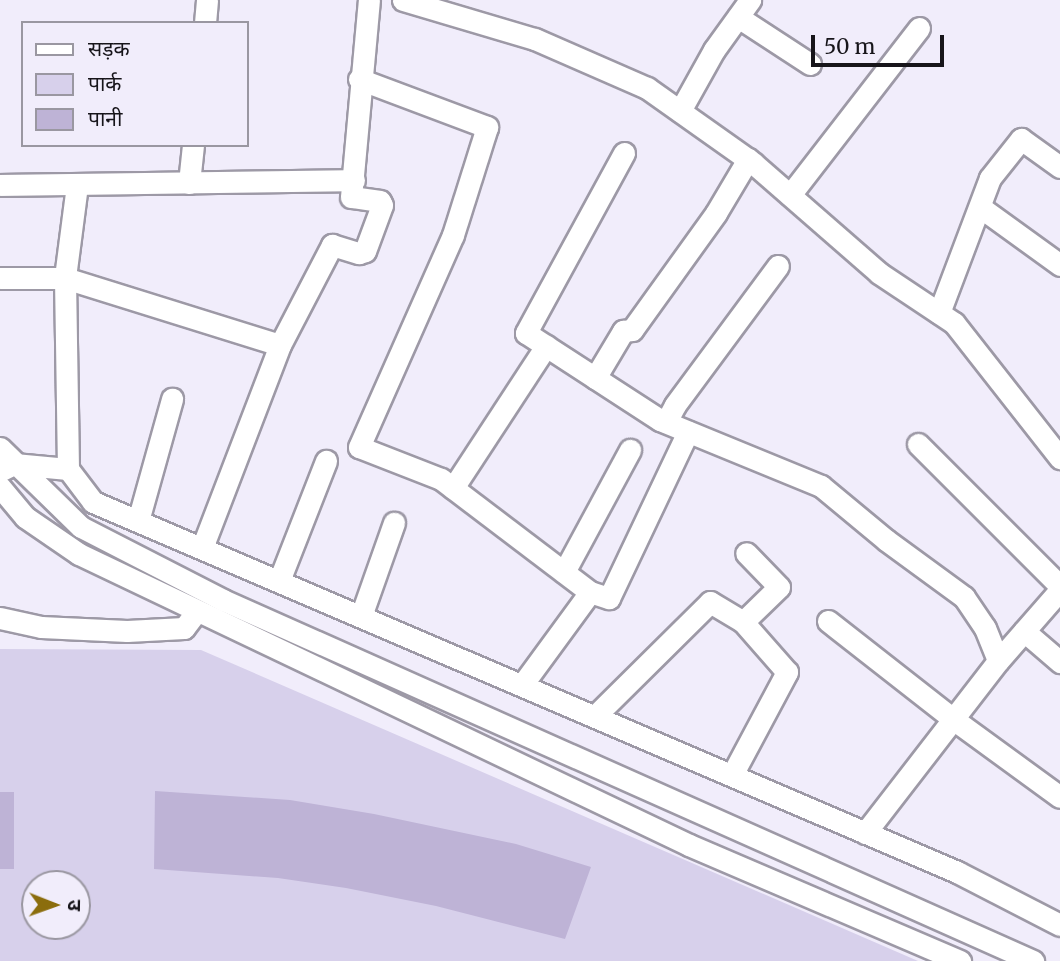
<!DOCTYPE html>
<meta charset="utf-8">
<style>
body{margin:0}
#map{position:relative;width:1060px;height:961px;overflow:hidden;background:#f1edfb;font-family:Merriweather,"Noto Sans Devanagari",serif}
div>[style]{position:absolute}
.green>*{inset:0;background:#d7d0eb}
.water>*{inset:0;background:#beb3d6;transform-origin:0 0}
.roads{filter:drop-shadow(2px 0 #9d99a6) drop-shadow(-2px 0 #9d99a6) drop-shadow(0 2px #9d99a6) drop-shadow(0 -2px #9d99a6)}
.minor>*{height:21px;margin:-10.5px;padding:0 10.5px;transform-origin:10.5px;border-radius:10.5px;background:#fff}
span{translate:-50% -50%;white-space:nowrap;text-align:center;line-height:1.15;-webkit-text-stroke:7px #f1edfb;paint-order:stroke}
.legend{position:absolute;left:21px;top:21px;width:228px;height:126px;box-sizing:border-box;background:#f1edfb;border:2px solid #9a97a1;margin:0;padding:9px 12px;list-style:none;font-size:21px;color:#17151a}
.legend li{display:flex;align-items:center;gap:14px;height:35px}
.legend b{width:35px;border:2px solid #9a97a1}
.north{position:absolute;left:21px;top:870px;width:70px;height:70px;box-sizing:border-box;background:#f1edfb;border:2px solid #9a97a1;border-radius:50%;rotate:91deg;font-size:19px;font-weight:700;line-height:28px;text-align:center;color:#17151a}
.north::after{content:'';display:block;margin:auto;width:24px;height:32px;background:#8b6d0d;clip-path:polygon(50% 0,100% 100%,50% 72%,0 100%)}
.scale{position:absolute;left:811px;top:35px;width:133px;height:32px;box-sizing:border-box;border:4px solid #17151a;border-top:0;padding-left:9px;font-size:21px;line-height:24px;white-space:nowrap;color:#17151a;-webkit-text-stroke:5px #f1edfb;paint-order:stroke}
</style>
<div id="map">
<div class="green">
<i style="clip-path:polygon(evenodd,0 649px,201px 650px,918px 961px,0 961px,0 649px,35px 884px,77px 884px,77px 926px,35px 926px,35px 884px)"></i>
</div>
<div class="water">
<i style="clip-path:polygon(155px 791px,290px 800px,374px 814px,516px 844px,591px 867px,565px 939px,436px 906px,346px 888px,278px 878px,154px 869px)"></i>
<i style="left:0;top:792px;width:14px;height:77px"></i>
</div>
<div class="roads">
<div class="minor">
<i style="left:403px;top:0;width:138px;rotate:16.5deg"></i>
<i style="left:535px;top:39px;width:122px;rotate:23.6deg"></i>
<i style="left:647px;top:88px;width:130px;rotate:35.3deg"></i>
<i style="left:753px;top:163px;width:167px;rotate:41.1deg"></i>
<i style="left:879px;top:273px;width:90px;rotate:33.7deg"></i>
<i style="left:954px;top:323px;width:172px;rotate:51.9deg"></i>
<i style="left:738px;top:17px;width:86px;rotate:33.1deg"></i>
<i style="left:205px;top:23px;width:23px;rotate:-85deg"></i>
<i style="left:359px;top:79px;width:137px;rotate:20.6deg"></i>
<i style="left:487px;top:127px;width:113px;rotate:107.5deg"></i>
<i style="left:453px;top:235px;width:232px;rotate:113.9deg"></i>
<i style="left:359px;top:447px;width:88px;rotate:21.3deg"></i>
<i style="left:441px;top:479px;width:187px;rotate:37.2deg"></i>
<i style="left:680px;top:111px;width:70px;rotate:-60.9deg"></i>
<i style="left:714px;top:50px;width:62px;rotate:-54.2deg"></i>
<i style="left:624px;top:153px;width:205px;rotate:118.6deg"></i>
<i style="left:526px;top:333px;width:160px;rotate:33deg"></i>
<i style="left:660px;top:420px;width:174px;rotate:22.3deg"></i>
<i style="left:821px;top:486px;width:85px;rotate:39.7deg"></i>
<i style="left:886px;top:540px;width:97px;rotate:36.2deg"></i>
<i style="left:964px;top:597px;width:37px;rotate:56deg"></i>
<i style="left:985px;top:628px;width:35px;rotate:68deg"></i>
<i style="left:189px;top:183px;width:38px;rotate:-84deg"></i>
<i style="left:0;top:185px;width:354px;rotate:-0.8deg"></i>
<i style="left:77px;top:185px;width:94px;rotate:97.4deg"></i>
<i style="left:65px;top:278px;width:191px;rotate:89.1deg"></i>
<i style="left:68px;top:469px;width:41px;rotate:52.9deg"></i>
<i style="left:93px;top:502px;width:940px;rotate:23.18deg"></i>
<i style="left:957px;top:872px;width:116px;rotate:27.2deg"></i>
<i style="left:790px;top:195px;width:211px;rotate:-52.3deg"></i>
<i style="left:980px;top:207px;width:99px;rotate:35.9deg"></i>
<i style="left:0;top:278px;width:65px"></i>
<i style="left:65px;top:278px;width:225px;rotate:17.3deg"></i>
<i style="left:939px;top:313px;width:144px;rotate:-69.3deg"></i>
<i style="left:990px;top:178px;width:50px;rotate:-51.5deg"></i>
<i style="left:1021px;top:139px;width:48px;rotate:35.7deg"></i>
<i style="left:595px;top:378px;width:55px;rotate:-59.2deg"></i>
<i style="left:623px;top:331px;width:9px;rotate:-6deg"></i>
<i style="left:632px;top:330px;width:144px;rotate:-54.3deg"></i>
<i style="left:716px;top:213px;width:63px;rotate:-59.3deg"></i>
<i style="left:666px;top:422px;width:19px;rotate:-62deg"></i>
<i style="left:675px;top:405px;width:173px;rotate:-53.5deg"></i>
<i style="left:918px;top:444px;width:201px;rotate:45deg"></i>
<i style="left:0;top:448px;width:113px;rotate:44.3deg"></i>
<i style="left:81px;top:527px;width:160px;rotate:27.2deg"></i>
<i style="left:223px;top:600px;width:887px;rotate:24.02deg"></i>
<i style="left:0;top:471px;width:16px;rotate:-27deg"></i>
<i style="left:14px;top:464px;width:54px;rotate:5.3deg"></i>
<i style="left:0;top:487px;width:39px;rotate:50deg"></i>
<i style="left:25px;top:517px;width:65px;rotate:34.4deg"></i>
<i style="left:79px;top:554px;width:676px;rotate:25.5deg"></i>
<i style="left:689px;top:845px;width:295px;rotate:23.2deg"></i>
<i style="left:453px;top:488px;width:170px;rotate:-56.8deg"></i>
<i style="left:138px;top:521px;width:127px;rotate:-74.4deg"></i>
<i style="left:202px;top:548px;width:217px;rotate:-69deg"></i>
<i style="left:280px;top:345px;width:113px;rotate:-62.5deg"></i>
<i style="left:332px;top:245px;width:28px;rotate:17deg"></i>
<i style="left:359px;top:253px;width:6px;rotate:-18deg"></i>
<i style="left:365px;top:251px;width:49px;rotate:-69.7deg"></i>
<i style="left:382px;top:205px;width:4px;rotate:-117deg"></i>
<i style="left:380px;top:201px;width:29px;rotate:-172deg"></i>
<i style="left:351px;top:197px;width:198px;rotate:-84.8deg"></i>
<i style="left:564px;top:572px;width:139px;rotate:-61.6deg"></i>
<i style="left:279px;top:581px;width:129px;rotate:-68.6deg"></i>
<i style="left:361px;top:616px;width:99px;rotate:-70.5deg"></i>
<i style="left:0;top:618px;width:42px;rotate:12.4deg"></i>
<i style="left:41px;top:627px;width:86px;rotate:2.7deg"></i>
<i style="left:127px;top:631px;width:57px;rotate:-3deg"></i>
<i style="left:184px;top:628px;width:21px;rotate:-53deg"></i>
<i style="left:828px;top:621px;width:159px;rotate:38.1deg"></i>
<i style="left:953px;top:719px;width:132px;rotate:36.1deg"></i>
<i style="left:1024px;top:631px;width:48px;rotate:40.7deg"></i>
<i style="left:522px;top:685px;width:115px;rotate:-53.8deg"></i>
<i style="left:590px;top:592px;width:20px;rotate:18deg"></i>
<i style="left:609px;top:598px;width:184px;rotate:-64.6deg"></i>
<i style="left:595px;top:716px;width:162px;rotate:-44.7deg"></i>
<i style="left:710px;top:602px;width:39px;rotate:31deg"></i>
<i style="left:732px;top:775px;width:117px;rotate:-61.9deg"></i>
<i style="left:787px;top:672px;width:67px;rotate:-131.3deg"></i>
<i style="left:743px;top:622px;width:50px;rotate:-44.2deg"></i>
<i style="left:779px;top:587px;width:47px;rotate:-134.1deg"></i>
<i style="left:865px;top:833px;width:217px;rotate:-52.3deg"></i>
<i style="left:998px;top:661px;width:94px;rotate:-48.9deg"></i>
</div>
</div>
<ul class="legend">
<li><b style="height:9px;background:#fff"></b>सड़क</li>
<li><b style="height:19px;background:#d7d0eb"></b>पार्क</li>
<li><b style="height:19px;background:#beb3d6"></b>पानी</li>
</ul>
<div class="north">उ</div>
<div class="scale">50 m</div>
</div>
